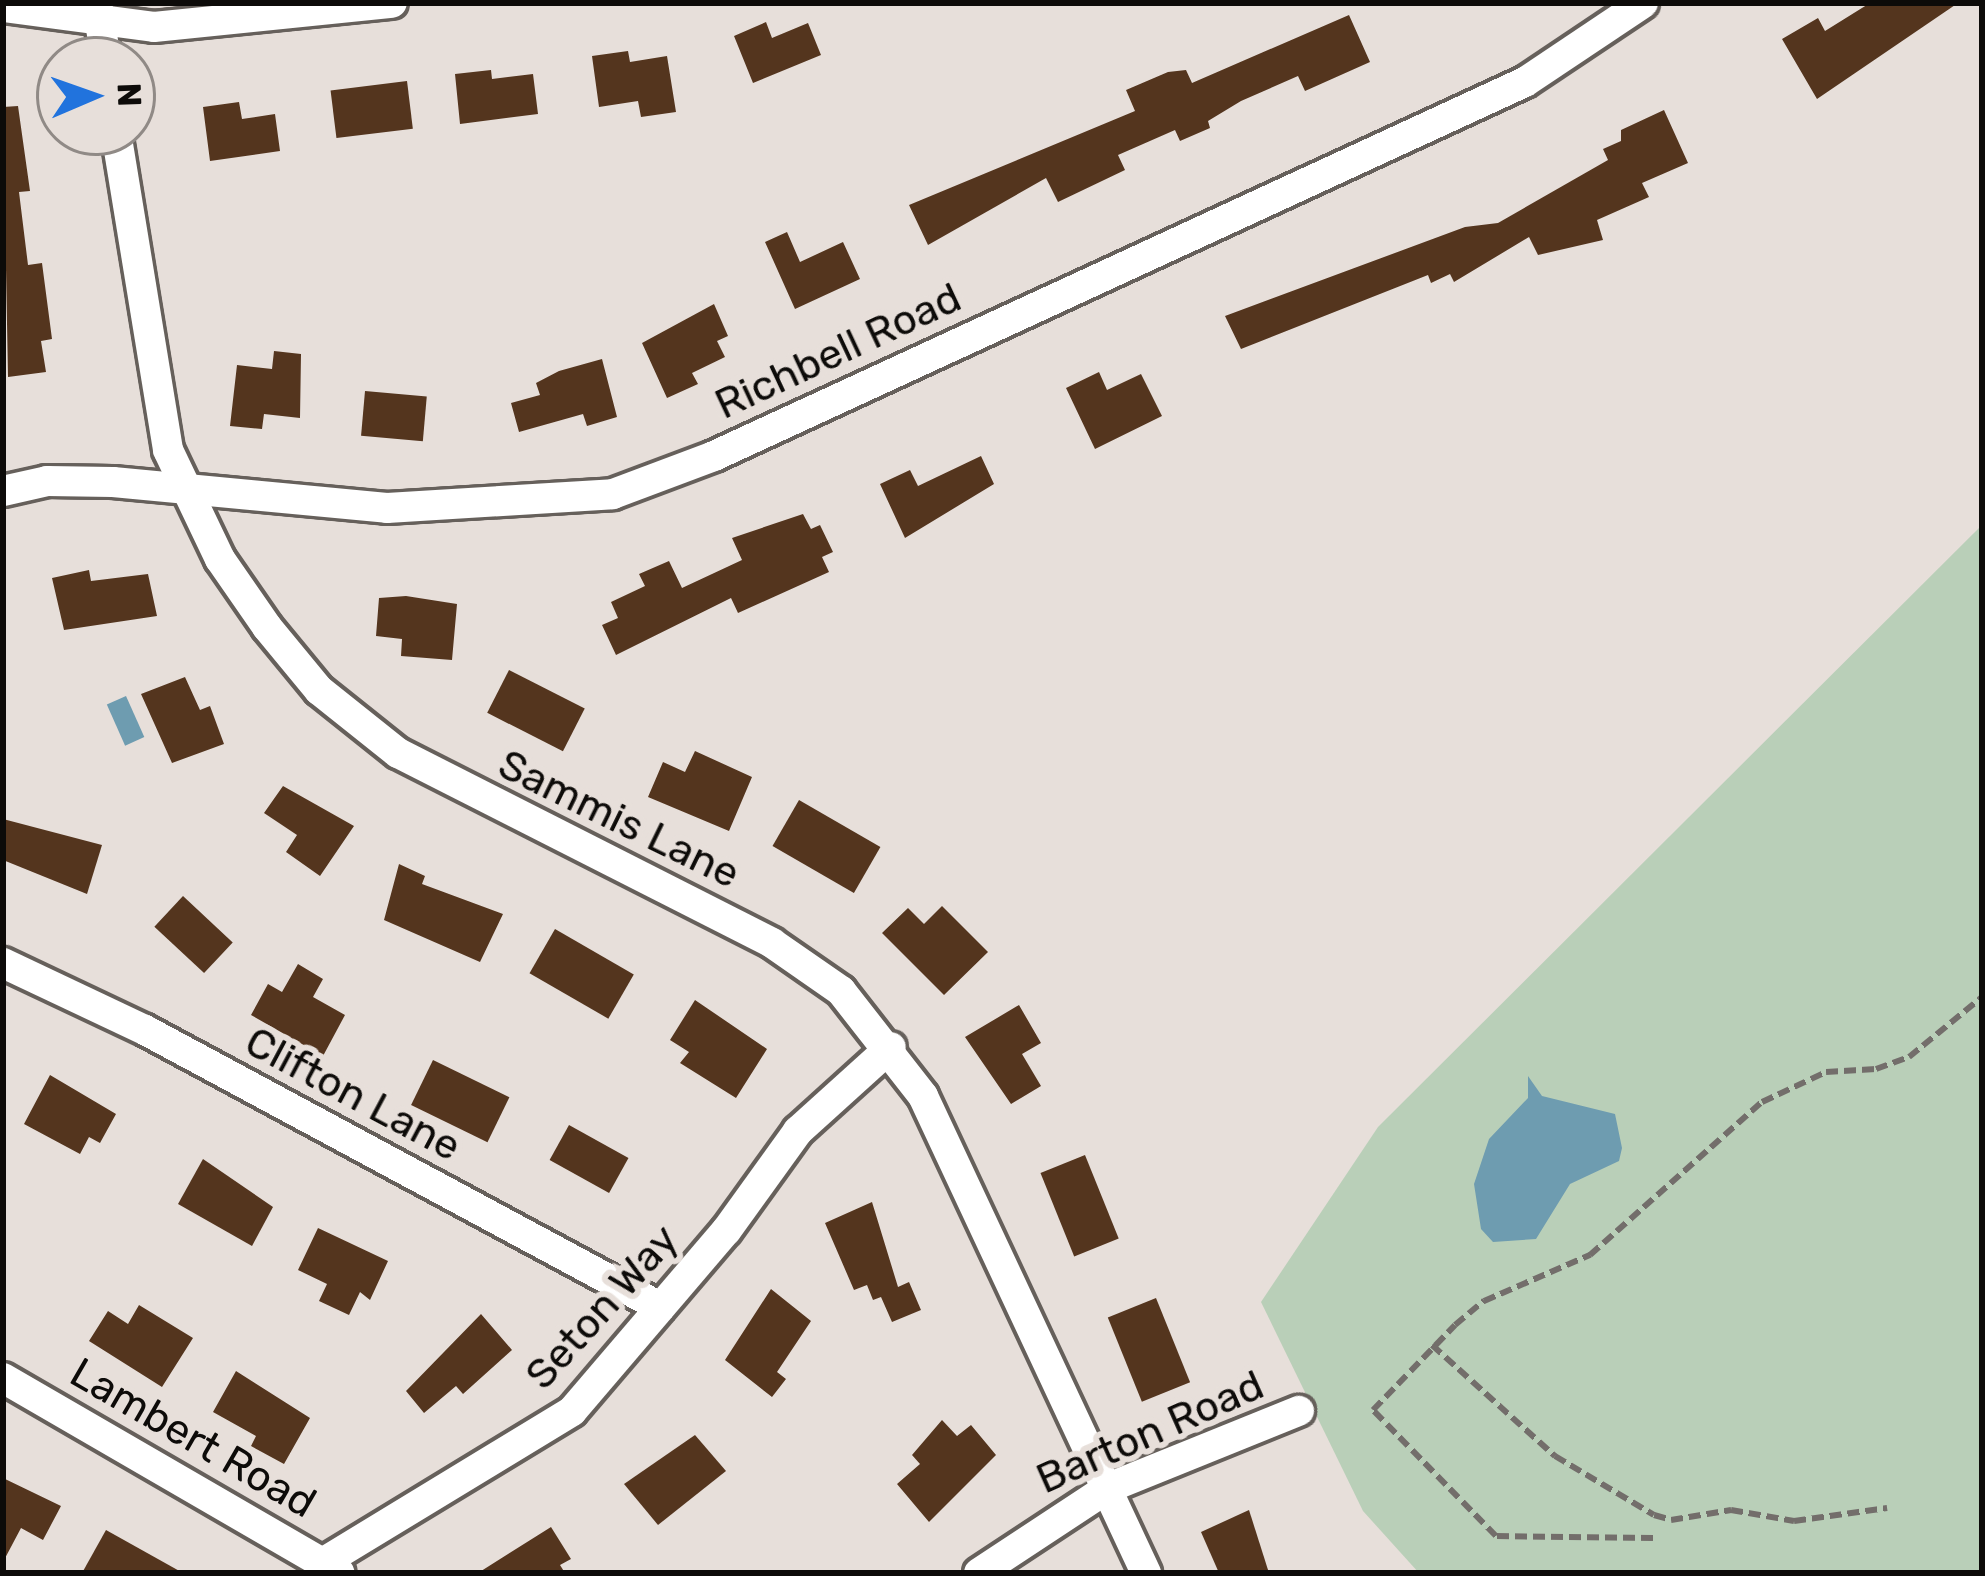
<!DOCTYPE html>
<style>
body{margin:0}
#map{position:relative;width:1985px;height:1576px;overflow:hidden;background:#e7dfda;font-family:Rubik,sans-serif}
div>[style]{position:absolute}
.green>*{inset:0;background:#b9cfb8}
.water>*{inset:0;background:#6e9cb0;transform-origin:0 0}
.building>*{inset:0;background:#54351e;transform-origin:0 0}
.path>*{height:6px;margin-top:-3px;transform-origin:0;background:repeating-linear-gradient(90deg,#736e6b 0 12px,transparent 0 18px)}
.roads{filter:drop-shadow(3px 0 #66605b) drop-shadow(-3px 0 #66605b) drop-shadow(0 3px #66605b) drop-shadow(0 -3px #66605b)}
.street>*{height:30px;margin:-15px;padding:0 15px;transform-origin:15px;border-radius:15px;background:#fff}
span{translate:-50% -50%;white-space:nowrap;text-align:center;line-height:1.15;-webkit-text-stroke:12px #e7dfda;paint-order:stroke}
.street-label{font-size:42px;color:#0d0b09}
.frame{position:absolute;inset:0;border:6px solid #0d0b09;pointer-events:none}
.north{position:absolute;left:36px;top:36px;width:120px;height:120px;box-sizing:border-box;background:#e7dfda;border:3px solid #908a86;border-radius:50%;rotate:88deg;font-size:33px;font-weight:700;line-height:48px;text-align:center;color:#0d0b09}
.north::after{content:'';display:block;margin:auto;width:42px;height:54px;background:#2173dd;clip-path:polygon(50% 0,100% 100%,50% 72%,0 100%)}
</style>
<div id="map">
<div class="green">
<i style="clip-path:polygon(1982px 525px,1982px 1573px,1419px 1573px,1363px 1511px,1261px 1302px,1378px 1127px)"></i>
</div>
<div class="water">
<i style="left:126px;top:696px;width:45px;height:21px;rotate:66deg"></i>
<i style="clip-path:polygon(1528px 1076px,1542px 1096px,1615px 1114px,1622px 1148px,1619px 1161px,1570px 1184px,1536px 1239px,1493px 1242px,1481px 1229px,1474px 1184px,1489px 1139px,1528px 1098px)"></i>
</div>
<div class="building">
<i style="clip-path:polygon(1870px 3px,1958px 3px,1817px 99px,1782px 39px,1818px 18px,1825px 31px)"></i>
<i style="clip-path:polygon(1349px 15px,1370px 62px,1305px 91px,1298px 76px,1241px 101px,1208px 121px,1210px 128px,1180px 141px,1175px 130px,1118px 155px,1125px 170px,1058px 202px,1046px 178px,928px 245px,909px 205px,1135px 111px,1126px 90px,1168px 72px,1186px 70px,1192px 83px)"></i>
<i style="clip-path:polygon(766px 22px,772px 38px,808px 23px,821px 55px,753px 83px,734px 36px)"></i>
<i style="clip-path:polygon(628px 51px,630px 62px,667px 56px,676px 112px,641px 117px,638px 101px,599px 107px,592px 56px)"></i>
<i style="clip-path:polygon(491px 70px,492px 79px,533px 74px,538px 114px,460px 124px,455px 74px)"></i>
<i style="left:407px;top:81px;width:48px;height:77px;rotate:83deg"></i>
<i style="clip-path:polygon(239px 102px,242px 119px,275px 114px,280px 151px,210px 161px,203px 107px)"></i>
<i style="clip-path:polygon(18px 106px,30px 191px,19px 192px,28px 265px,42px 263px,52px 339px,41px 341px,46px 372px,8px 377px,3px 107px)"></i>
<i style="clip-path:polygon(1664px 110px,1688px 163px,1642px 183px,1649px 197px,1597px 220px,1603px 240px,1538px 255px,1529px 237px,1454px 282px,1450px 274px,1431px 283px,1428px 275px,1241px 349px,1225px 316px,1465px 227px,1498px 223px,1608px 160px,1603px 149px,1621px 141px,1621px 130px)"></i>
<i style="clip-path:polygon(787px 232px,800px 262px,843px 242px,860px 279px,795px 309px,765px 242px)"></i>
<i style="clip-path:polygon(714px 304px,728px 336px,717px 341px,725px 357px,692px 373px,698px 384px,667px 398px,642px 343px)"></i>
<i style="clip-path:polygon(274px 351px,301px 354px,300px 418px,264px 414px,262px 429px,230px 426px,237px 365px,272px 369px)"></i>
<i style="clip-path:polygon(602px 359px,617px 417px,587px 426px,583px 414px,519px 432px,511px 403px,540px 395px,536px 383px,559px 371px)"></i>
<i style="clip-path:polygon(1099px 372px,1107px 390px,1141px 374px,1162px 416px,1095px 449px,1066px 388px)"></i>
<i style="left:365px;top:391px;width:62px;height:45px;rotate:5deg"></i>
<i style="clip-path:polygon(981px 456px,994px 484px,905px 538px,880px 484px,910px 470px,918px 486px)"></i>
<i style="clip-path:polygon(803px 514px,811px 529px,820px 525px,833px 552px,822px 557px,829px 572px,738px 613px,731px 598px,616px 655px,602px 625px,618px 618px,611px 602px,645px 586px,639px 574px,669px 561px,682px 588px,742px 560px,732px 538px)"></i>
<i style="clip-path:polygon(89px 570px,91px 581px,148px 574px,157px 616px,64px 630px,52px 578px)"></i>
<i style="clip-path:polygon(406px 596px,457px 604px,452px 660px,401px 656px,402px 639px,376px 636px,379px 598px)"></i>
<i style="left:509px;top:670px;width:85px;height:48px;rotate:27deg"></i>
<i style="clip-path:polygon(185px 677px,200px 710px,210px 706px,224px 744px,172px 763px,141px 694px)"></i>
<i style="clip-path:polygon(695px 751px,752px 777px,729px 831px,648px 797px,663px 762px,685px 772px)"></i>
<i style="clip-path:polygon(283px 786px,354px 826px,320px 876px,286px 852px,297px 835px,264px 813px)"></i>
<i style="left:799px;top:800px;width:94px;height:53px;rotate:30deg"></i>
<i style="clip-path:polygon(3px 819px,102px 845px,87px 894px,3px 860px)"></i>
<i style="clip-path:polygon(399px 864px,425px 876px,422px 884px,503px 914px,480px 962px,384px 920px)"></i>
<i style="left:183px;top:896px;width:68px;height:42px;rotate:43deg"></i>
<i style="clip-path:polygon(942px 906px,988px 952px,944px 995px,882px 933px,908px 908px,924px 924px)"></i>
<i style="left:555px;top:929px;width:91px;height:51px;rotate:30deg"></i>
<i style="clip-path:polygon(298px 964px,323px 979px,313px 997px,345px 1015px,323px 1056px,251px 1015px,268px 984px,282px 992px)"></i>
<i style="clip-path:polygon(695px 1000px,767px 1049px,736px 1098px,680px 1063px,689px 1052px,670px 1040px)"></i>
<i style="clip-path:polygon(1019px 1005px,1041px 1043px,1022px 1054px,1041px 1086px,1011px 1104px,965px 1037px)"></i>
<i style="left:433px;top:1060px;width:85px;height:50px;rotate:26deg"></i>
<i style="clip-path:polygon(50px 1075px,116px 1114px,100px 1143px,89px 1137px,80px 1154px,24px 1124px)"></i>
<i style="left:569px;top:1125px;width:68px;height:40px;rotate:29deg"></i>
<i style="left:1085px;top:1155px;width:90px;height:48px;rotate:68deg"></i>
<i style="clip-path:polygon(203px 1159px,273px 1207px,252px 1246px,178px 1204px)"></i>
<i style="clip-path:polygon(872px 1202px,898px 1287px,909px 1282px,921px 1310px,892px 1322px,881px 1297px,873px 1300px,867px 1285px,854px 1290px,825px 1223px)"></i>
<i style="clip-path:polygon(318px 1228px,388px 1261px,370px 1300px,360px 1292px,349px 1315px,319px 1301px,327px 1284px,298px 1270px)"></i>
<i style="clip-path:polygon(771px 1289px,811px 1321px,777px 1372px,786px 1379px,772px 1397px,725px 1360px)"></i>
<i style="left:1156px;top:1298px;width:91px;height:52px;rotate:68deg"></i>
<i style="clip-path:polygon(139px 1305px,193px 1338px,162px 1387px,89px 1341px,108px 1311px,128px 1324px)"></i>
<i style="clip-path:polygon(481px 1314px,512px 1350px,463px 1394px,456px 1386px,424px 1413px,406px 1391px)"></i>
<i style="clip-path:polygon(236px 1371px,310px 1418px,284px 1464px,251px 1446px,256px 1436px,213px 1412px)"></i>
<i style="clip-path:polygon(942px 1420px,957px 1436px,971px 1425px,996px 1455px,929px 1522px,897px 1484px,920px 1464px,912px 1455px)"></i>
<i style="clip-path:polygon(695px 1435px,726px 1471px,658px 1525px,624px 1484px)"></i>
<i style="clip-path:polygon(3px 1478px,61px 1506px,43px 1540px,21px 1528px,3px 1562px)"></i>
<i style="clip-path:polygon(1249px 1510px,1269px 1573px,1219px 1573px,1201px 1532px)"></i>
<i style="clip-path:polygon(551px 1527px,571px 1559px,560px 1565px,565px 1573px,478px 1573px)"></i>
<i style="clip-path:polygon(106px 1530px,183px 1573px,82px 1573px)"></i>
</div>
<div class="path">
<i style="left:1432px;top:1345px;width:166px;rotate:42.1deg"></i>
<i style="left:1555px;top:1456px;width:115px;rotate:30.8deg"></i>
<i style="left:1654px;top:1515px;width:18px;rotate:16deg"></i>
<i style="left:1671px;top:1520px;width:61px;rotate:-9.5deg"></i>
<i style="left:1731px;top:1510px;width:64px;rotate:9.9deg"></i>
<i style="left:1794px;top:1521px;width:94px;rotate:-8deg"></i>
<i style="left:1653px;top:1538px;width:157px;rotate:-179.3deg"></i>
<i style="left:1496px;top:1536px;width:176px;rotate:-134.3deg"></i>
<i style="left:1373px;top:1410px;width:118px;rotate:-46deg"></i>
<i style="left:1455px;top:1325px;width:38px;rotate:-40deg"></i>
<i style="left:1484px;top:1301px;width:116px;rotate:-23.5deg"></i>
<i style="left:1590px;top:1255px;width:230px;rotate:-41.7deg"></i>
<i style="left:1762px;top:1102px;width:71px;rotate:-25.1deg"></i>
<i style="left:1826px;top:1072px;width:50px;rotate:-3.4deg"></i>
<i style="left:1876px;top:1069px;width:35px;rotate:-20deg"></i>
<i style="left:1909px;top:1057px;width:94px;rotate:-39.4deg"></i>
</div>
<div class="roads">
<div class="street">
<i style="left:97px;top:3px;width:58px;rotate:81deg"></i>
<i style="left:3px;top:7px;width:152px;rotate:7.5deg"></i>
<i style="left:154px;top:27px;width:239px;rotate:-5.8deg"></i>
<i style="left:116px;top:132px;width:322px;rotate:80.7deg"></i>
<i style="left:168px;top:450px;width:121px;rotate:64.5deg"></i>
<i style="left:220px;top:559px;width:83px;rotate:55.3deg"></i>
<i style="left:267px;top:627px;width:82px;rotate:50.5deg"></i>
<i style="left:319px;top:690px;width:101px;rotate:38.6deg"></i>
<i style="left:398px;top:753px;width:419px;rotate:26.9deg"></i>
<i style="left:772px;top:943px;width:84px;rotate:34.8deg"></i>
<i style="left:841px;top:991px;width:133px;rotate:52deg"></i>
<i style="left:923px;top:1096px;width:527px;rotate:64.94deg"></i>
<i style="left:3px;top:491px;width:45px;rotate:-12.8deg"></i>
<i style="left:47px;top:481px;width:66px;rotate:0.9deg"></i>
<i style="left:113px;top:482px;width:275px;rotate:5.4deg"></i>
<i style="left:387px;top:508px;width:226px;rotate:-3.5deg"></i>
<i style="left:613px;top:494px;width:108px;rotate:-20.6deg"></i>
<i style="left:714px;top:456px;width:893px;rotate:-24.76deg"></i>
<i style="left:1525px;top:82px;width:142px;rotate:-33.8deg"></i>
<i style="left:3px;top:963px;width:157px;rotate:25.3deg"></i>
<i style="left:145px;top:1030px;width:585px;rotate:28.27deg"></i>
<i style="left:3px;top:1378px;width:389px;rotate:30.1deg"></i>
<i style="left:324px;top:1562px;width:290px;rotate:-31.3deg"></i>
<i style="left:572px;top:1411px;width:237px;rotate:-49.5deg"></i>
<i style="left:726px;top:1231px;width:123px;rotate:-54.2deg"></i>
<i style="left:798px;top:1131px;width:125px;rotate:-42.1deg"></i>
<i style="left:979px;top:1573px;width:154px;rotate:-33.4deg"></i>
<i style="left:1108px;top:1488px;width:206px;rotate:-22deg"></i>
</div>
</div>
<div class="street-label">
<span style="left:838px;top:351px;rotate:-25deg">Richbell Road</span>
<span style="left:619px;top:819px;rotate:26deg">Sammis Lane</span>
<span style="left:353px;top:1094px;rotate:28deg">Clifton Lane</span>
<span style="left:602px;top:1307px;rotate:-48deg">Seton Way</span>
<span style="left:1150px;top:1432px;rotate:-24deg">Barton Road</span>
<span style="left:193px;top:1438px;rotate:30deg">Lambert Road</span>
</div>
<div class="frame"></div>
<div class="north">N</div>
</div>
